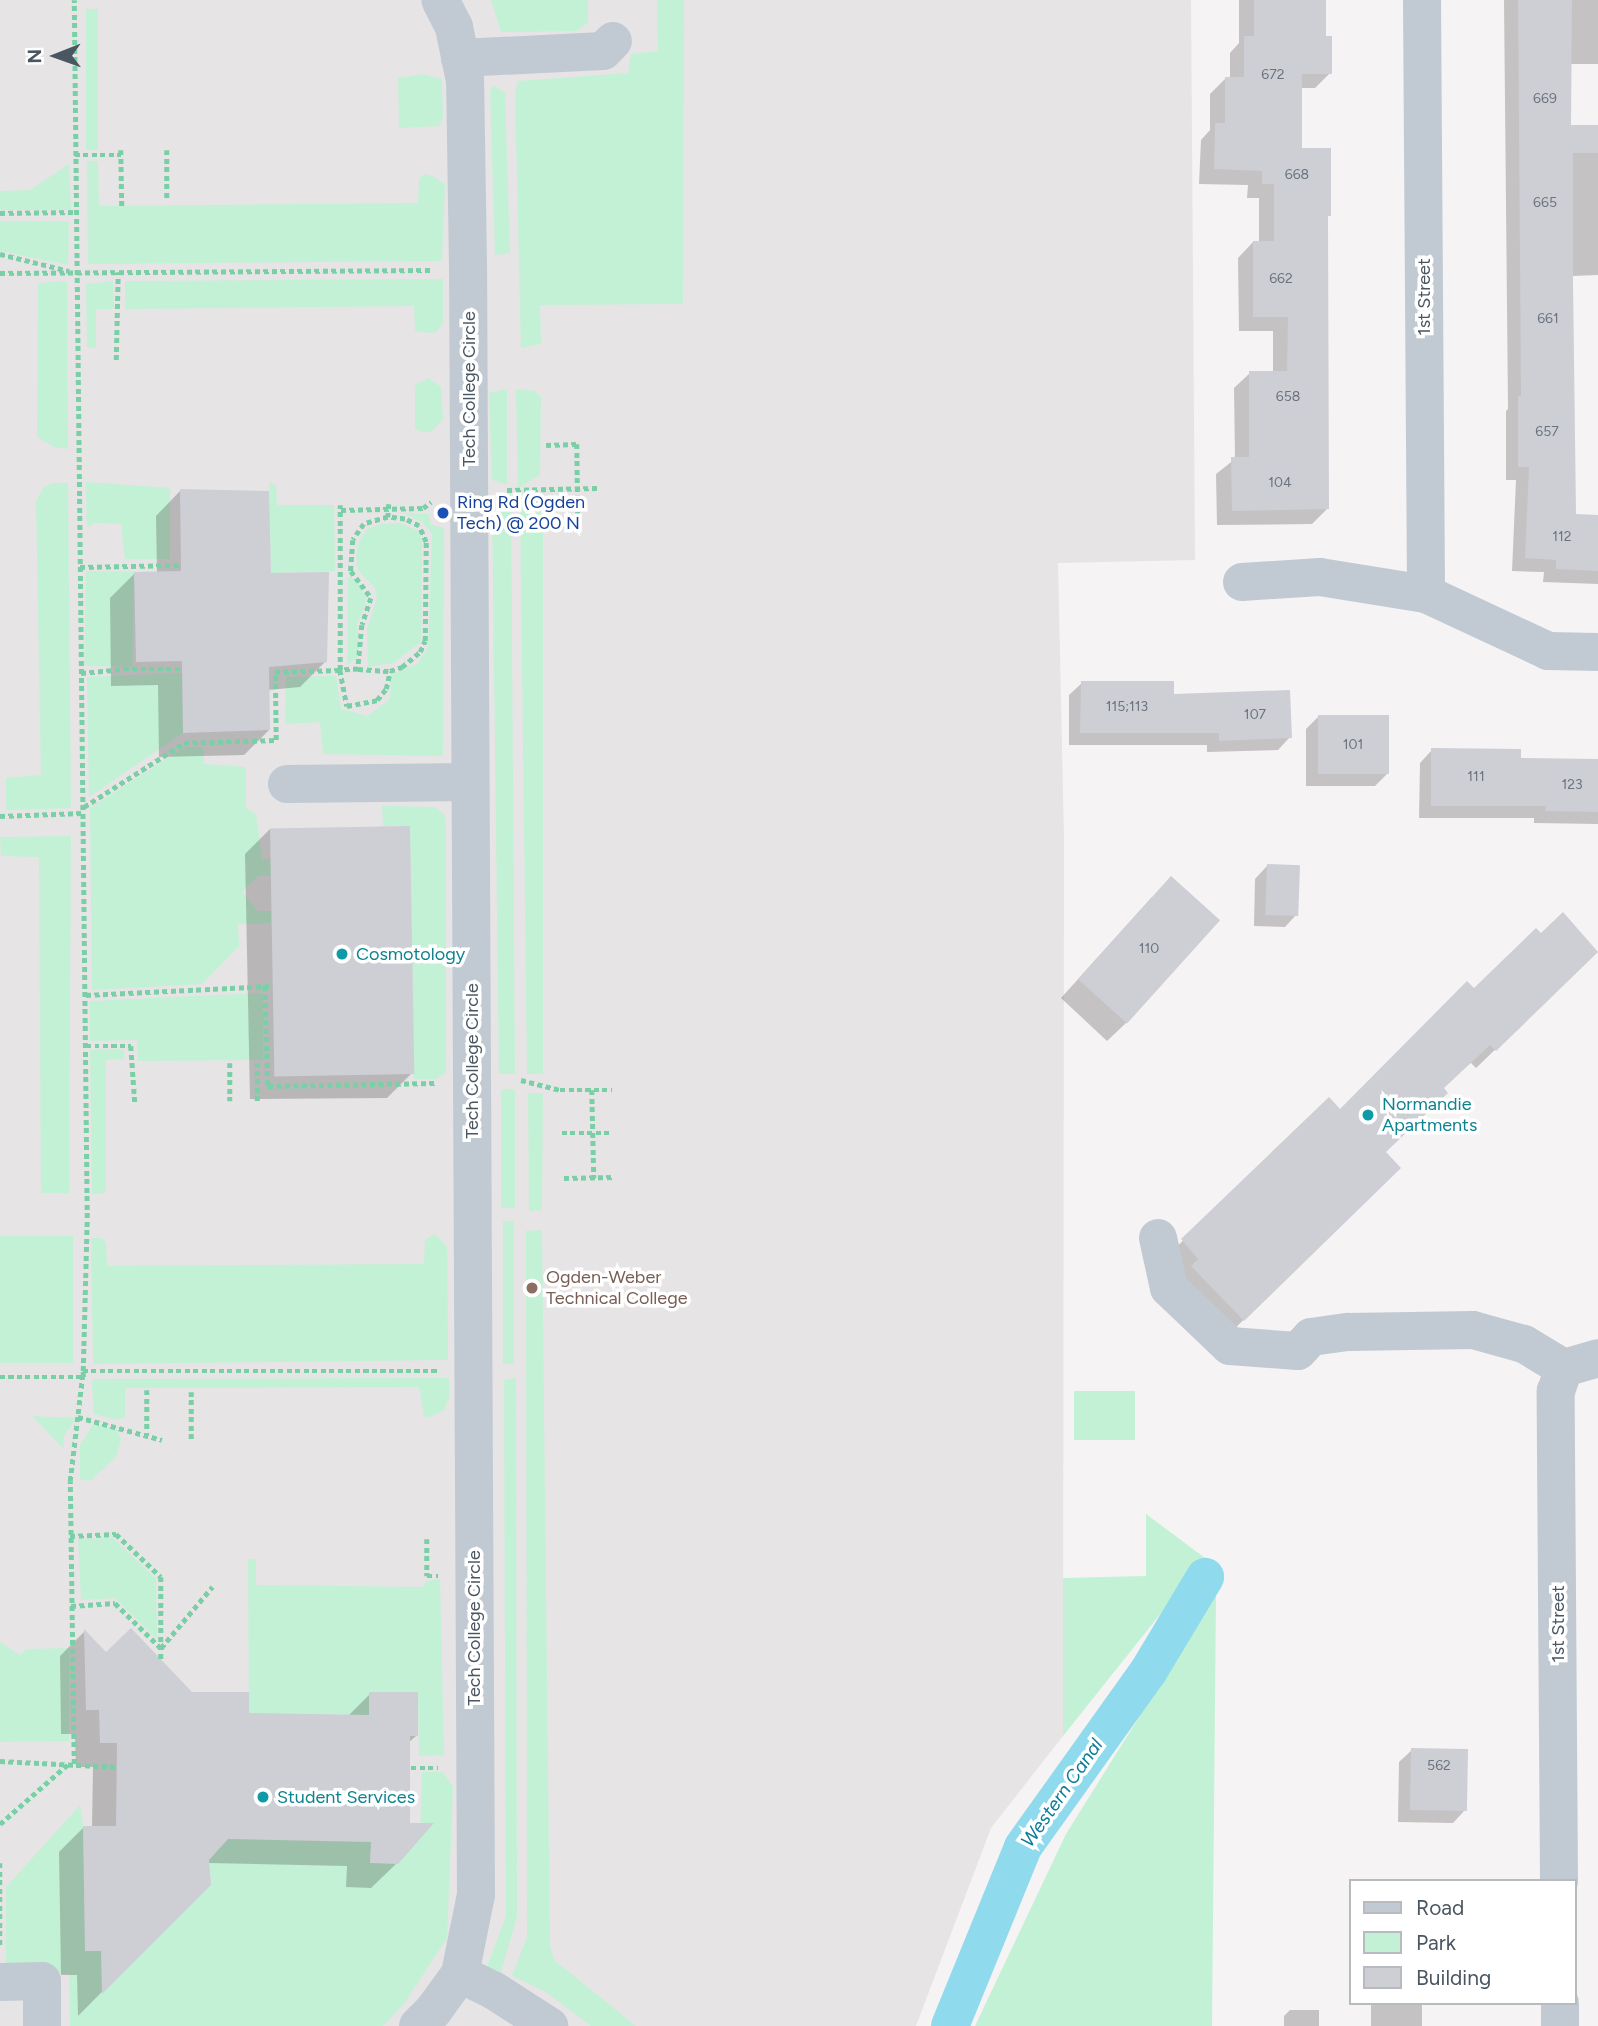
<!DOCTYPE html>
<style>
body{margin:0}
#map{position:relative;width:1598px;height:2026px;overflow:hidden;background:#f5f3f3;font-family:Figtree,sans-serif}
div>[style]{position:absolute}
.education>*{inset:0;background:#e6e4e5}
.green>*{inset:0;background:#c3f1d5;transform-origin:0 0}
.shadow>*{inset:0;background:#0003;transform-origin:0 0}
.canal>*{height:38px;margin:-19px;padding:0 19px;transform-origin:19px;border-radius:19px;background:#90daee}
.building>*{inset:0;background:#cdcfd5;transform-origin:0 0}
.path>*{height:4.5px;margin-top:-2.25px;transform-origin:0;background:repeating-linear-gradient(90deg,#7ad0a6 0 5px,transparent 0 8.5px)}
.minor>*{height:38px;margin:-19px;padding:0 19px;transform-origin:19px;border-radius:19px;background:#c1cad2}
.dots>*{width:19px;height:19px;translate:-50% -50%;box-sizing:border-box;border:4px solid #fff;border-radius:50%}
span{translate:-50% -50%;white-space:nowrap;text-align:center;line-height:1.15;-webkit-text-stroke:7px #fff;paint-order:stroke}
.number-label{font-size:14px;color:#6b747e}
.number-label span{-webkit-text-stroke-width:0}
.street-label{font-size:18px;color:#4a5661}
.transit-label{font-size:18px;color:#164399}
.left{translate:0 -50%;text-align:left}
.culture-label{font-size:18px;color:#0d838f}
.education-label{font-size:18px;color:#785e54}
.water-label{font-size:19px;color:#0c7c9b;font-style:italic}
.legend{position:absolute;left:1349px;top:1879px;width:228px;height:126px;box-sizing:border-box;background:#fff;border:2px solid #b7bbc0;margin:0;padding:9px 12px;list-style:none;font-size:21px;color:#4a5661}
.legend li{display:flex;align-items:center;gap:14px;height:35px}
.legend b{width:35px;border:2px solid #b7bbc0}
.north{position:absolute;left:21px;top:21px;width:70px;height:70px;-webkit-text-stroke:5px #fff;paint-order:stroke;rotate:269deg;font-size:19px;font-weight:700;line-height:28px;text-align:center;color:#4a5661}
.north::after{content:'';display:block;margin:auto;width:24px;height:32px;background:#4a5661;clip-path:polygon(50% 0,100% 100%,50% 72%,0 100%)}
</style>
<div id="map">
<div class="education">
<i style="clip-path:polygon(0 0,1191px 0,1195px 560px,1058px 563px,1064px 839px,1063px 1736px,991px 1828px,916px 2026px,0 2026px)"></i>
</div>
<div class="green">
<i style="clip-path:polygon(491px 0,588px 0,588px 22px,577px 31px,501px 32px)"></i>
<i style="clip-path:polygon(657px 0,684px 0,683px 304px,540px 305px,541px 344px,521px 348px,515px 93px,518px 81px,628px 73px,631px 54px,658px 51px)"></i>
<i style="left:98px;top:9px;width:141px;height:12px;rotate:90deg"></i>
<i style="clip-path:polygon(422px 74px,442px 79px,443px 117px,439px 126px,399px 128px,398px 78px)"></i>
<i style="clip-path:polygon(494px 85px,505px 93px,510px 253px,495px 255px,490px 91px)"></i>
<i style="clip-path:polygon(87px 161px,98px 161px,99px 206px,418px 203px,419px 178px,425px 174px,432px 176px,445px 184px,442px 261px,88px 264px)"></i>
<i style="clip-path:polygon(69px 164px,71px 210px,0 210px,0 191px,30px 190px)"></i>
<i style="clip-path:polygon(0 221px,69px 221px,68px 265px,0 251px)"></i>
<i style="clip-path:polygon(443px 279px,443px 322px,437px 332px,430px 333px,415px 331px,414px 306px,125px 309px,125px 281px)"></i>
<i style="clip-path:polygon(67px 281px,68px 449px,54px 447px,37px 437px,38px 283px)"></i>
<i style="clip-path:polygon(113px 281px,114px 309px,96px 309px,96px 348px,87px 347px,86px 284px)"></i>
<i style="clip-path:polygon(429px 378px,441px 387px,443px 419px,431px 432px,421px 432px,415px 428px,415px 385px)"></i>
<i style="clip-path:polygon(507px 389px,507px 484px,492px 480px,489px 393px)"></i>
<i style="clip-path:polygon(516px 389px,535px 391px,541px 397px,540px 475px,518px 488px)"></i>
<i style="clip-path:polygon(86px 482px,170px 488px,170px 559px,125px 559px,121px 524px,94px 523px,87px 528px)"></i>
<i style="clip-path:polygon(269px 482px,276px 485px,277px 505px,334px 505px,335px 571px,271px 573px)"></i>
<i style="clip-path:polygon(52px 483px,68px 483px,71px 808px,6px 810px,6px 778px,41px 775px,36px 501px,43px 488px)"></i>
<i style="clip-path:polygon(511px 494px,515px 1074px,499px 1074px,492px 500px)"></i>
<i style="clip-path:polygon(520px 496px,543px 501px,543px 1074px,527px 1074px)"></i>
<i style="clip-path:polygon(404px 513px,429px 514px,431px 525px,444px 528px,443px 756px,323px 754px,320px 722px,285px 724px,286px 677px,336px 676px,341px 709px,368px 716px,390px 699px,391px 675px,417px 664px,428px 648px,432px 534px,422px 522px)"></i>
<i style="clip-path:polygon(400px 523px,417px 530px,422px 540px,421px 642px,393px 663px,368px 667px,367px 629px,377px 598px,375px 588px,358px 570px,356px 555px,360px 539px,368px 529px,381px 524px)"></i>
<i style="left:86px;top:571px;width:48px;height:95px;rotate:1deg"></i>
<i style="clip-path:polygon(348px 576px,358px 582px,367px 599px,357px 625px,359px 652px,356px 659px,347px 665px)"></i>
<i style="clip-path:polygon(182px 673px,183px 733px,89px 797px,87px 677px)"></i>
<i style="clip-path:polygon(185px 747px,203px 747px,204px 764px,246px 767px,246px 808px,256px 814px,262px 859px,270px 859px,271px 875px,258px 876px,242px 892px,258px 911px,271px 911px,271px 923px,238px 924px,239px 946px,202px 984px,92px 990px,90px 808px)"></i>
<i style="clip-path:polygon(382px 806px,435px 807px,444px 814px,446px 822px,446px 1072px,436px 1079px,414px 1079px,410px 826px,383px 826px)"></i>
<i style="clip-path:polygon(71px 836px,69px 1193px,41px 1193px,39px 857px,1px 856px,0 837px)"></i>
<i style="clip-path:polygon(263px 993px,263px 1060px,138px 1061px,137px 1040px,90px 1041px,90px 1001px)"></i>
<i style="clip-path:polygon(124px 1049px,124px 1059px,106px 1060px,106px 1189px,103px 1194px,92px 1194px,90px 1050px)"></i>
<i style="left:501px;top:1089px;width:14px;height:119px"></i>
<i style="clip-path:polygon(528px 1093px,543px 1093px,542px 1210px,529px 1211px)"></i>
<i style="left:514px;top:1221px;width:143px;height:11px;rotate:90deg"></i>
<i style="clip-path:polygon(542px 1230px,550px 1947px,555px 1961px,636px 2026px,591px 2026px,546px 1992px,512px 1976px,527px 1937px,526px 1231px)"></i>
<i style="clip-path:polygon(435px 1234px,447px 1247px,448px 1360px,93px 1364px,91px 1238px,101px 1238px,106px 1242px,107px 1266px,424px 1264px,425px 1240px)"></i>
<i style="left:73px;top:1236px;width:127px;height:73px;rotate:90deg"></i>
<i style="clip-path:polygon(449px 1378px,449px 1397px,444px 1410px,430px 1417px,424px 1416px,419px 1387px,125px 1388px,125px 1417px,117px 1420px,94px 1414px,92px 1385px,93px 1379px)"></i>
<i style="clip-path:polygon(516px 1378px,517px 1916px,501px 1972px,487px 1967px,506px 1916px,504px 1380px)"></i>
<i style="left:1074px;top:1391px;width:61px;height:49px"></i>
<i style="clip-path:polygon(32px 1416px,76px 1418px,64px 1436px,63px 1448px)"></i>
<i style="clip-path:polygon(93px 1424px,116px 1430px,121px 1439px,116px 1457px,90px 1481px,80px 1479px,80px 1445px)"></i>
<i style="clip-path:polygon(1146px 1514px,1205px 1558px,1063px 1736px,1063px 1578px,1146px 1576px)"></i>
<i style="clip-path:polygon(113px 1538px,156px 1579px,157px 1639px,115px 1598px,81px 1600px,78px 1539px)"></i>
<i style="clip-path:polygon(251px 1559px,256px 1559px,256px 1585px,423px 1587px,426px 1581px,440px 1579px,444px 1755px,419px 1756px,418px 1693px,369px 1692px,369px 1715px,249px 1713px,248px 1561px)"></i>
<i style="clip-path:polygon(1216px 1594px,1212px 2026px,975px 2026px,1066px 1834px)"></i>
<i style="clip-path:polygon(0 1642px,20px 1655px,26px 1649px,69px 1648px,69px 1741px,0 1742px)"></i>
<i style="clip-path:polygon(422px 1772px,443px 1772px,453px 1787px,447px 1938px,403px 2005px,383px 2026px,70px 2026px,69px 1973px,6px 1975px,6px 1887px,80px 1805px,83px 1826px,85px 1951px,101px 1951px,211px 1885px,210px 1869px,206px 1864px,228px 1839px,371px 1842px,370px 1863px,420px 1838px)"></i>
</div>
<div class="shadow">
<i style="clip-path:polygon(1239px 0,1324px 0,1324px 38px,1330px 73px,1315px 88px,1301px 88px,1301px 150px,1330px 215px,1326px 218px,1327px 509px,1312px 524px,1217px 525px,1216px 474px,1235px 459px,1234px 388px,1250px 373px,1273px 373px,1273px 331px,1239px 331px,1238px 258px,1253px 242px,1259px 242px,1259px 198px,1247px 198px,1248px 185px,1199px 184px,1201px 140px,1210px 130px,1210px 94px,1226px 78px,1230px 78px,1230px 53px,1239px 43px)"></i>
<i style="clip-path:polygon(1504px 0,1598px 0,1598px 64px,1570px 64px,1569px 127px,1598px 127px,1598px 275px,1572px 276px,1574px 516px,1598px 517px,1598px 584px,1543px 582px,1544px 572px,1512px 571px,1516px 480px,1506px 480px,1506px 411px,1508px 409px)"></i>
<i style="clip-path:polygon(180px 491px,269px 575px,325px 662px,300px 687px,268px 690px,269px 730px,244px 755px,159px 757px,158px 685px,111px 686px,110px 598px,135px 573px,157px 573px,156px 516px)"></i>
<i style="clip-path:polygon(1082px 683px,1172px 696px,1290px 737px,1278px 750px,1207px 752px,1207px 745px,1069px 745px,1069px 695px)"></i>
<i style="clip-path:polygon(1318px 717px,1387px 774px,1375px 786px,1306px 786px,1306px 729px)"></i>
<i style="clip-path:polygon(1432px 750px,1520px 760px,1598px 760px,1598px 824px,1534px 823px,1534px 818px,1419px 818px,1420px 763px)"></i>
<i style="clip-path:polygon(270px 829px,412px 1073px,387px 1098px,250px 1099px,245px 854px)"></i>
<i style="clip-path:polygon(1267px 866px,1297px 914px,1285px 927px,1254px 926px,1255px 879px)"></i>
<i style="clip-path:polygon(1152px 897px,1126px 1023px,1107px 1041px,1061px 998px)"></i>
<i style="clip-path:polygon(1578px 970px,1476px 1068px,1470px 1062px,1442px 1089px,1384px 1153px,1399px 1168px,1224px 1339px,1163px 1260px,1329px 1100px,1340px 1111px,1474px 991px)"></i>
<i style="clip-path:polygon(84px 1632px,106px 1654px,192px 1693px,248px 1715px,347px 1717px,370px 1694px,416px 1736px,408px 1743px,397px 1863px,371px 1888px,346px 1887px,347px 1866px,208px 1863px,209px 1884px,78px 2016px,77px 1975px,61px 1975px,59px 1852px,84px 1827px,92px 1827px,93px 1767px,76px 1767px,75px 1734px,61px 1734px,60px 1656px)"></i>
<i style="clip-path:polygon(1412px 1750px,1465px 1810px,1453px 1823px,1398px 1822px,1399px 1762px)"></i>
<i style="left:1410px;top:1879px;width:41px;height:3px"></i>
<i style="left:1371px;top:2003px;width:51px;height:23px"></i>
<i style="clip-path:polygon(1290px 2010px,1319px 2010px,1319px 2026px,1284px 2026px,1284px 2016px)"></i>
</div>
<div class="canal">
<i style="left:950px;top:2026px;width:193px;rotate:-67.8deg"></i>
<i style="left:1023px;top:1847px;width:215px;rotate:-54.5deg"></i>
<i style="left:1148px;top:1672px;width:111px;rotate:-59deg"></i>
</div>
<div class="building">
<i style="clip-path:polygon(1254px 0,1326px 0,1326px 36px,1332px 36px,1332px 74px,1302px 74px,1302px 148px,1331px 148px,1331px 216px,1328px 216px,1329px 509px,1232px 511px,1231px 457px,1249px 457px,1249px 371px,1287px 371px,1288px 317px,1253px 317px,1253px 241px,1274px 241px,1274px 184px,1262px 184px,1262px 171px,1214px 169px,1215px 123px,1225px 123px,1225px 77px,1244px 77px,1244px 36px,1254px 36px)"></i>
<i style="clip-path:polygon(1518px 0,1572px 0,1571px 125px,1598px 125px,1598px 153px,1573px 153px,1573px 280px,1576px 514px,1598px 515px,1598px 571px,1556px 569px,1556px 560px,1525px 558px,1529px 467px,1518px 467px,1518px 396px,1521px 396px)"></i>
<i style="clip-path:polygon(180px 489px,269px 491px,271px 573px,329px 572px,327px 662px,269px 667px,270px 730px,183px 733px,182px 661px,136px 662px,134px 572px,181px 571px)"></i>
<i style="clip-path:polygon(1081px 681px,1174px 681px,1174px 694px,1290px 690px,1292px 738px,1219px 741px,1219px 733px,1080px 733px)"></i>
<i style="left:1318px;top:715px;width:71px;height:59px"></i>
<i style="clip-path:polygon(1431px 748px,1521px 749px,1521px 758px,1598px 759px,1598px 812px,1545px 811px,1546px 806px,1431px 806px)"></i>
<i style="left:410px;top:826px;width:248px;height:140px;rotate:89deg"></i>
<i style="left:1267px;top:864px;width:33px;height:51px;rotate:2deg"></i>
<i style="left:1171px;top:876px;width:66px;height:139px;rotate:42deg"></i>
<i style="clip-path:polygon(1563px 912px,1598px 952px,1496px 1051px,1490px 1045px,1444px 1088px,1448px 1093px,1386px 1152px,1401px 1168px,1244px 1321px,1191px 1266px,1198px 1259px,1181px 1239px,1329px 1097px,1340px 1109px,1467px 981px,1474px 988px,1536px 928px,1541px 933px)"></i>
<i style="clip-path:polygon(131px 1628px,192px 1692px,249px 1692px,249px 1713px,369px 1715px,369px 1692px,418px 1692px,418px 1736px,410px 1736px,410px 1823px,434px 1823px,398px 1864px,370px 1863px,371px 1842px,228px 1839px,209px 1860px,211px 1885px,102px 1994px,101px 1951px,85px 1951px,83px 1826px,116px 1826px,117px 1743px,100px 1743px,99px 1710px,86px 1710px,84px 1629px,106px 1652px)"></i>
<i style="left:1411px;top:1748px;width:57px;height:62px;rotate:1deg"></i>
</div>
<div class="path">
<i style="left:121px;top:150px;width:56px;rotate:89deg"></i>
<i style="left:167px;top:150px;width:50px;rotate:90deg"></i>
<i style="left:75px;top:155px;width:46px"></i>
<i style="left:0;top:213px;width:76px;rotate:-0.8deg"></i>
<i style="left:0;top:254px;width:71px;rotate:13.8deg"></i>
<i style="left:0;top:273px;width:431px;rotate:-0.4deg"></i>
<i style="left:116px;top:360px;width:88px;rotate:-88.7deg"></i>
<i style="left:546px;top:445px;width:31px;rotate:-2deg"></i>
<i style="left:577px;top:444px;width:83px;rotate:89.3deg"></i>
<i style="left:578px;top:527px;width:31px;rotate:178deg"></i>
<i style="left:507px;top:490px;width:90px;rotate:-1.3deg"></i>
<i style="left:389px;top:504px;width:13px;rotate:94deg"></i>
<i style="left:388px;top:517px;width:25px;rotate:164deg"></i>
<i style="left:364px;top:524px;width:19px;rotate:125deg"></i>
<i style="left:353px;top:540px;width:31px;rotate:94deg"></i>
<i style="left:351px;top:571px;width:34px;rotate:53deg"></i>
<i style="left:371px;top:598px;width:28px;rotate:108deg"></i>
<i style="left:362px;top:625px;width:44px;rotate:95.2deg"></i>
<i style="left:358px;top:669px;width:18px;rotate:177deg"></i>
<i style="left:340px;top:670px;width:37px;rotate:79deg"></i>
<i style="left:347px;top:706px;width:31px;rotate:-11deg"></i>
<i style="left:377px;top:700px;width:14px;rotate:-51deg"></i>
<i style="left:386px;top:689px;width:18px;rotate:-77deg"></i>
<i style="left:341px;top:510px;width:82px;rotate:-1.4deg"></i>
<i style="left:423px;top:508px;width:10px;rotate:-37deg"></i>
<i style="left:80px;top:567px;width:101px;rotate:-1.1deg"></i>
<i style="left:358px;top:669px;width:32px;rotate:4deg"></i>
<i style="left:390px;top:671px;width:13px;rotate:-18deg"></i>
<i style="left:402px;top:667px;width:23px;rotate:-40deg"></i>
<i style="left:420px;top:652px;width:12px;rotate:-66deg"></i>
<i style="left:425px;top:641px;width:99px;rotate:-89.4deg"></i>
<i style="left:426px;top:542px;width:17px;rotate:-114deg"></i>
<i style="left:419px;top:526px;width:16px;rotate:-153deg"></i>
<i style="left:405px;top:519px;width:17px;rotate:-173deg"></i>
<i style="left:81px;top:673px;width:43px;rotate:-5.3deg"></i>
<i style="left:124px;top:669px;width:58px"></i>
<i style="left:84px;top:807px;width:119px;rotate:-32.6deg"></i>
<i style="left:184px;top:743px;width:92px;rotate:-1.9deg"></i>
<i style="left:276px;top:740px;width:68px;rotate:-90.8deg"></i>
<i style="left:275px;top:672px;width:65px;rotate:-1.8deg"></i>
<i style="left:340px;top:670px;width:165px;rotate:-90deg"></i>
<i style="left:0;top:816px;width:83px;rotate:-2.1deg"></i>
<i style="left:265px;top:986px;width:100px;rotate:88.3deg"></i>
<i style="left:268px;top:1086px;width:168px;rotate:-1deg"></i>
<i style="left:86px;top:995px;width:186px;rotate:-2.8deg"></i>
<i style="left:86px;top:1046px;width:45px"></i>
<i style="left:131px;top:1046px;width:57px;rotate:86deg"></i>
<i style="left:230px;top:1063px;width:38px;rotate:90deg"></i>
<i style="left:521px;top:1080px;width:40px;rotate:14.4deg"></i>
<i style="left:560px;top:1090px;width:52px"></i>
<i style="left:592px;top:1090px;width:88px;rotate:88.7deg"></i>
<i style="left:257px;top:1101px;width:38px;rotate:-90deg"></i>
<i style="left:562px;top:1133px;width:50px"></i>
<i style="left:564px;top:1178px;width:50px;rotate:-1.1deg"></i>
<i style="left:0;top:1377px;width:83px"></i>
<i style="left:83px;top:1377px;width:6px;rotate:-90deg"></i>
<i style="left:83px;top:1371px;width:355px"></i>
<i style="left:147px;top:1390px;width:44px;rotate:90deg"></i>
<i style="left:78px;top:1417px;width:87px;rotate:15.3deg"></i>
<i style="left:191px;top:1439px;width:47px;rotate:-90deg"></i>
<i style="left:70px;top:1536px;width:46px;rotate:-2.5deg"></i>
<i style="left:116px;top:1534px;width:62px;rotate:43.7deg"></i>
<i style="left:161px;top:1577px;width:82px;rotate:90deg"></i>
<i style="left:427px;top:1539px;width:37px;rotate:90deg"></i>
<i style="left:427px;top:1576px;width:11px"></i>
<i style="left:71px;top:1606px;width:44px;rotate:-3.9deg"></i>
<i style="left:115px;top:1603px;width:64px;rotate:44.4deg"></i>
<i style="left:161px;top:1648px;width:80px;rotate:-50.1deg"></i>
<i style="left:0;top:1761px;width:117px;rotate:2.9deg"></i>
<i style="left:74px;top:1764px;width:283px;rotate:-90.8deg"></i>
<i style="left:70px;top:1481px;width:111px;rotate:-83.3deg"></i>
<i style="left:83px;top:1371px;width:153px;rotate:-88.5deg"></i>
<i style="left:87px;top:1218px;width:1218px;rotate:-90.61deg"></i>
<i style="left:411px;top:1768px;width:27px"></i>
<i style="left:0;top:1824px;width:91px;rotate:-41.4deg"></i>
<i style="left:0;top:1863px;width:82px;rotate:90deg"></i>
</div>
<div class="minor">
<i style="left:1422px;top:0;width:594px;rotate:89.61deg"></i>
<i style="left:460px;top:58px;width:143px;rotate:-2.8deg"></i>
<i style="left:603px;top:51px;width:14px;rotate:-45deg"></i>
<i style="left:1242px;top:582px;width:78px;rotate:-3.7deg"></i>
<i style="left:1320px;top:577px;width:107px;rotate:9.1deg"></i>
<i style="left:1426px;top:594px;width:135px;rotate:25deg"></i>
<i style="left:1548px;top:651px;width:50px;rotate:1.1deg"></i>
<i style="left:287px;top:784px;width:183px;rotate:-0.6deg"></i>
<i style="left:1158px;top:1238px;width:51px;rotate:77.6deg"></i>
<i style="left:1169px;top:1288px;width:84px;rotate:43.6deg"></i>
<i style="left:1230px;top:1346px;width:68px;rotate:4.2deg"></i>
<i style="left:1298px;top:1351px;width:19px;rotate:-47deg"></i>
<i style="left:1311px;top:1337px;width:37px;rotate:-8deg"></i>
<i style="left:1348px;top:1332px;width:125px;rotate:-0.9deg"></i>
<i style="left:1473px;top:1330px;width:53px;rotate:15.4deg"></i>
<i style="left:1524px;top:1344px;width:47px;rotate:31deg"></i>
<i style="left:1564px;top:1368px;width:35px;rotate:-16deg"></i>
<i style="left:1559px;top:1881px;width:490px;rotate:-90.4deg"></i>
<i style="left:1556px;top:1391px;width:24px;rotate:-71deg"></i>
<i style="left:460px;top:1974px;width:37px;rotate:26deg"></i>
<i style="left:493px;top:1990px;width:67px;rotate:32.7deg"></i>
<i style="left:0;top:1982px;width:42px;rotate:-1.4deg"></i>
<i style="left:42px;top:1981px;width:45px;rotate:90deg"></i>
<i style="left:1560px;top:2003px;width:23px;rotate:90deg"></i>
<i style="left:418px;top:2026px;width:21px;rotate:-45deg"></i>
<i style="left:433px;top:2011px;width:46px;rotate:-53.9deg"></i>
<i style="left:460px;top:1974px;width:81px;rotate:-78.6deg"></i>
<i style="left:476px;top:1895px;width:1629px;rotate:-90.28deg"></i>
<i style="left:468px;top:266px;width:185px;rotate:-90.9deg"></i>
<i style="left:465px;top:81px;width:55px;rotate:-101.5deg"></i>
<i style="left:454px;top:27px;width:30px;rotate:-117deg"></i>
</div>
<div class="dots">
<i style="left:443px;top:513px;background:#1a4fb4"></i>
<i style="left:342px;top:954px;background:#0f9aa8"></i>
<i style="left:1368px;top:1115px;background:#0f9aa8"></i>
<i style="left:532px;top:1288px;background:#8d6e63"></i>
<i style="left:263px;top:1797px;background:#0f9aa8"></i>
</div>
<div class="number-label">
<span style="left:1273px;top:75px">672</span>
<span style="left:1545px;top:99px">669</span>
<span style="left:1297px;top:175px">668</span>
<span style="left:1545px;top:203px">665</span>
<span style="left:1281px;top:279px">662</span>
<span style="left:1548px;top:319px">661</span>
<span style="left:1288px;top:397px">658</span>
<span style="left:1547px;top:432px">657</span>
<span style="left:1280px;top:483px">104</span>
<span style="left:1562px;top:537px">112</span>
<span style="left:1127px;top:707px">115;113</span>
<span style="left:1255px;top:715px">107</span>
<span style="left:1353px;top:745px">101</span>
<span style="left:1476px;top:777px">111</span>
<span style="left:1572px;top:785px">123</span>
<span style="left:1149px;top:949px">110</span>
<span style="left:1439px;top:1766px">562</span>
</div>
<div class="street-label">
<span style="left:1424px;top:297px;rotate:-90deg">1st Street</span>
<span style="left:469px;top:389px;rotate:-90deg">Tech College Circle</span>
<span style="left:472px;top:1061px;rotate:-90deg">Tech College Circle</span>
<span style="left:1558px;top:1624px;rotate:-90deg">1st Street</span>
<span style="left:474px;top:1628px;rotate:-90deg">Tech College Circle</span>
</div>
<div class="transit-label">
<span class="left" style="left:457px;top:513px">Ring Rd (Ogden<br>Tech) @ 200 N</span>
</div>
<div class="culture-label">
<span class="left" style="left:356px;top:954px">Cosmotology</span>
<span class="left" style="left:1382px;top:1115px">Normandie<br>Apartments</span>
<span class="left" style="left:277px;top:1797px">Student Services</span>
</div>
<div class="education-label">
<span class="left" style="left:546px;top:1288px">Ogden-Weber<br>Technical College</span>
</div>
<div class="water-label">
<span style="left:1062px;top:1793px;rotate:-55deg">Western Canal</span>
</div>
<ul class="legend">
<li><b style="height:9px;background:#c1cad2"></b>Road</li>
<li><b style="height:19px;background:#c3f1d5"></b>Park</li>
<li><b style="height:19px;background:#cdcfd5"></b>Building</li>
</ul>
<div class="north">N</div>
</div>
